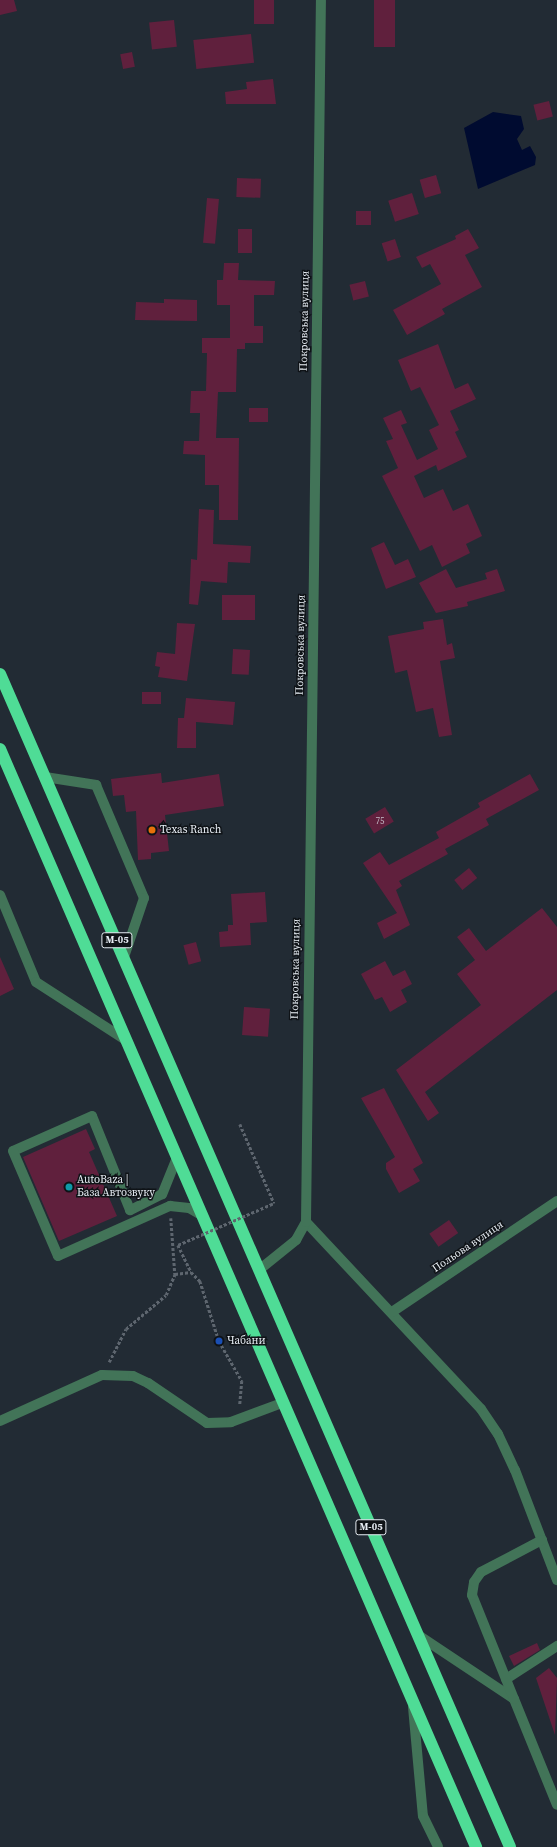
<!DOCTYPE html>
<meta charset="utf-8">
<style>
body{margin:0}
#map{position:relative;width:557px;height:1847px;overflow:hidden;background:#222b34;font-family:"Source Serif 4",serif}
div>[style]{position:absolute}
.water>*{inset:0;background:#000b30}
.building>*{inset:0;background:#60203d;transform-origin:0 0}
.path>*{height:2.5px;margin-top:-1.25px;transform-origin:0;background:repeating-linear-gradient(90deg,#5e666f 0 3px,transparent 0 5px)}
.minor>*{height:10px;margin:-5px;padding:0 5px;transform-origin:5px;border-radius:5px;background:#427458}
.highway>*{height:12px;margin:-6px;padding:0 6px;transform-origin:6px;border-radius:6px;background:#4fdc96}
.path-bridge>*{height:2.5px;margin-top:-1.25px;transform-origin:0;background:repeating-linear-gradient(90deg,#5e666f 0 3px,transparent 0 5px)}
.dots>*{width:11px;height:11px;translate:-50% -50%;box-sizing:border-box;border:2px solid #0f1317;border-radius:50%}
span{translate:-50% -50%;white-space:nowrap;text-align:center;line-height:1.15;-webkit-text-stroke:3px #0f1317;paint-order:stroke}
.number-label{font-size:9px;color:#c5bac6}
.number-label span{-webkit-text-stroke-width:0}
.shield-label span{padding:1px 3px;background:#0f1317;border:1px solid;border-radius:3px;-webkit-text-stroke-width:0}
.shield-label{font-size:10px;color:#e7edf4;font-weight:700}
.street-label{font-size:11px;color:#e7edf4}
.poi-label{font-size:11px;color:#e7edf4}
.left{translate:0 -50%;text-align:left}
</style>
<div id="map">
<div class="water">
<i style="clip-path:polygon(493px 112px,521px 116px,524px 129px,517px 139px,522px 150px,530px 146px,536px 157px,535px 165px,478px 189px,464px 128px)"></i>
</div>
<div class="building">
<i style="clip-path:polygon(0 0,14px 0,17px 11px,0 15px)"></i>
<i style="left:254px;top:0;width:20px;height:24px"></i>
<i style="left:374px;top:0;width:21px;height:47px"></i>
<i style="left:174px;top:20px;width:27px;height:25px;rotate:84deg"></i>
<i style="left:251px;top:34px;width:29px;height:58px;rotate:84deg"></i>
<i style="left:132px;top:52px;width:15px;height:12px;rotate:79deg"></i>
<i style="clip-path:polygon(273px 79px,276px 104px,226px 104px,225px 92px,247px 89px,246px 82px)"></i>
<i style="left:549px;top:101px;width:16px;height:16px;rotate:76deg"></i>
<i style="left:436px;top:175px;width:19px;height:17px;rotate:74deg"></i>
<i style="left:237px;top:178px;width:24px;height:19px;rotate:2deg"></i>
<i style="left:412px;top:193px;width:22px;height:25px;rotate:72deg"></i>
<i style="left:207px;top:198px;width:12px;height:45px;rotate:5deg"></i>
<i style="left:371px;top:211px;width:14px;height:15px;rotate:90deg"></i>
<i style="left:238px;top:229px;width:14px;height:24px"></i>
<i style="clip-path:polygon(468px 229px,479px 248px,465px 255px,482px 287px,442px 309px,445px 314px,407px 335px,393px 310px,441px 284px,430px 264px,422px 268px,416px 257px,456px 239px,455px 236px)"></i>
<i style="left:395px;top:239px;width:19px;height:14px;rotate:72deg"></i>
<i style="clip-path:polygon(224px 263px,239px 263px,238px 280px,275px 281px,274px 295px,254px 295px,254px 326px,263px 326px,263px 343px,245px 343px,245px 349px,237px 349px,236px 392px,218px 392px,216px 438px,239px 438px,238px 520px,219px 520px,219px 485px,205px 485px,205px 455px,183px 454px,184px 441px,199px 441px,200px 413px,190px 413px,191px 391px,206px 391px,207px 353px,202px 353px,202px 338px,230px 338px,230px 305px,217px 305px,217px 280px,223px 280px)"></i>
<i style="left:365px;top:281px;width:16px;height:16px;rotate:76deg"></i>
<i style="clip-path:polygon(164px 299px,197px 300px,197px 321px,135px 320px,136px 302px,164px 303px)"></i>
<i style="clip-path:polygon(438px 344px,455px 389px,468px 383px,476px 399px,450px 411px,459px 430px,455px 432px,467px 457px,438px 471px,436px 465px,414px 476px,424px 498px,443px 489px,453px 511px,468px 504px,482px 536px,466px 544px,470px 553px,442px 567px,432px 545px,420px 551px,382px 476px,398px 468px,386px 441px,393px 439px,383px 418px,401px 410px,407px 423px,401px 425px,417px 460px,438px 449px,429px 430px,439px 425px,420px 387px,411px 391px,398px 360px)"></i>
<i style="left:249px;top:408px;width:19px;height:14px"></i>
<i style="clip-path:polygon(199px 509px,214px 510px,213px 544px,251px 546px,250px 563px,228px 562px,227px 583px,201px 581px,198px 605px,189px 604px,191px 559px,197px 560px)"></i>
<i style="clip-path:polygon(384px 542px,395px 565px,408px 559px,416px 577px,386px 589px,371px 548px)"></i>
<i style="clip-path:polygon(446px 569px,456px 588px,487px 579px,485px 573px,497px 569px,505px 591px,467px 602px,468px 606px,436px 613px,419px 583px)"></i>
<i style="left:222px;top:595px;width:33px;height:25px"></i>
<i style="clip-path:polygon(443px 619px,447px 645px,452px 643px,455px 658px,440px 661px,452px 735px,439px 737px,433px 708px,416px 712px,407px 670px,395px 673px,388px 636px,424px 629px,423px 622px)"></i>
<i style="clip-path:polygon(177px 623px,195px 624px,187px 681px,158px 677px,160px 667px,155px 666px,157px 652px,175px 654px)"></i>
<i style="left:233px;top:649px;width:17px;height:25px;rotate:3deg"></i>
<i style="left:142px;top:692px;width:19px;height:12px"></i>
<i style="clip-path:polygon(186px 698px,235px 702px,233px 725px,196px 722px,196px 748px,177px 748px,178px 718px,184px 718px)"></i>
<i style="clip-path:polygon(161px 773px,162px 783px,219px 774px,224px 806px,165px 815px,169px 851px,151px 853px,151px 859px,138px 860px,136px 811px,126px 812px,124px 795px,113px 796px,111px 779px)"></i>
<i style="clip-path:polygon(530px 774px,539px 790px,486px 819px,489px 825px,445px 849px,448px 854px,399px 881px,402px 886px,396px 890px,410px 925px,384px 939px,377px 923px,397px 913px,363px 863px,380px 852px,389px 865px,439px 838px,436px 832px,480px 807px,478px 803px)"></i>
<i style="left:385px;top:807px;width:17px;height:23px;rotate:59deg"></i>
<i style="left:469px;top:868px;width:13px;height:19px;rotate:51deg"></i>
<i style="clip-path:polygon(265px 892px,267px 922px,250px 923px,251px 945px,220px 947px,219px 932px,228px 931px,228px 925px,233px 925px,231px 894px)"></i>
<i style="clip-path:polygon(542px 908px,557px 927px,557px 990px,425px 1092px,439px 1113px,428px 1121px,396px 1070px,481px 1005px,457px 974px,475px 960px,457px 937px,469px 928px,486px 951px)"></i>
<i style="left:196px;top:942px;width:20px;height:13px;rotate:75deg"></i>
<i style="clip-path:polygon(0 957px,14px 989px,0 996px)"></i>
<i style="clip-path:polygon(385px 961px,393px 976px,405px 970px,412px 984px,401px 990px,407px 1002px,390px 1012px,382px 997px,375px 1000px,361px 974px)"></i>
<i style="left:244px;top:1007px;width:26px;height:28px;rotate:4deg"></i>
<i style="clip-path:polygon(384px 1088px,423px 1163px,413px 1169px,420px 1181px,399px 1193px,386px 1169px,386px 1163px,395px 1157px,361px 1098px)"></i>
<i style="clip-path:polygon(86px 1129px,95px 1149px,89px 1152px,117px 1216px,59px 1241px,23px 1157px)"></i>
<i style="left:449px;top:1220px;width:16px;height:24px;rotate:55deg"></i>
<i style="clip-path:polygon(537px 1643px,540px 1650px,514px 1666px,509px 1656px)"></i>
<i style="clip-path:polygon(549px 1668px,557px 1678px,555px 1735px,536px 1678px)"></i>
</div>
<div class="path">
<i style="left:240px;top:1124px;width:86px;rotate:66.7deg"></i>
<i style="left:171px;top:1218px;width:56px;rotate:85.9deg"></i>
<i style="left:178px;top:1245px;width:30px;rotate:64deg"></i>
<i style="left:191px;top:1272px;width:13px;rotate:45deg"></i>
<i style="left:200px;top:1281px;width:63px;rotate:72.4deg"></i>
<i style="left:219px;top:1341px;width:46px;rotate:60.1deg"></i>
<i style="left:242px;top:1381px;width:24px;rotate:95deg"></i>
<i style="left:109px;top:1362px;width:37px;rotate:-63deg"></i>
<i style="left:126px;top:1329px;width:52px;rotate:-40.4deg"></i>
<i style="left:166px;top:1295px;width:23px;rotate:-67deg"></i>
<i style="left:175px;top:1274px;width:16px;rotate:-7deg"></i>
</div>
<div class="minor">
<i style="left:45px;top:777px;width:52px;rotate:8.9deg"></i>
<i style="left:96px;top:785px;width:123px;rotate:67deg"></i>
<i style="left:144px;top:898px;width:62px;rotate:108.7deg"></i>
<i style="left:0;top:895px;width:94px;rotate:67.5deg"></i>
<i style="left:36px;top:982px;width:105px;rotate:32.9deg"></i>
<i style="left:176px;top:1160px;width:37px;rotate:112deg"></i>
<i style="left:162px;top:1194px;width:36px;rotate:153deg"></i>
<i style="left:130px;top:1210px;width:101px;rotate:-112deg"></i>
<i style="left:92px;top:1116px;width:86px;rotate:156.1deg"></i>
<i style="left:13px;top:1151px;width:114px;rotate:66.8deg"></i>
<i style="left:58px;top:1256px;width:123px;rotate:-24.1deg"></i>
<i style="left:170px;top:1206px;width:19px;rotate:6deg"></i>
<i style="left:189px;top:1208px;width:14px;rotate:30deg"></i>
<i style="left:306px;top:1222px;width:256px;rotate:46.9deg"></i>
<i style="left:481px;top:1409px;width:30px;rotate:56deg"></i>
<i style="left:498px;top:1434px;width:40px;rotate:65deg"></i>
<i style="left:515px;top:1470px;width:118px;rotate:69.1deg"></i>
<i style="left:259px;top:1270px;width:48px;rotate:-39deg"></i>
<i style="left:296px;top:1240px;width:21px;rotate:-61deg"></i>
<i style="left:306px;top:1222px;width:1222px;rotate:-89.3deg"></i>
<i style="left:392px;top:1312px;width:199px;rotate:-33.9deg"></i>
<i style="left:0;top:1421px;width:112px;rotate:-24.3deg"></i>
<i style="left:102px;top:1375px;width:31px;rotate:2deg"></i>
<i style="left:133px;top:1376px;width:17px;rotate:25deg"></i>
<i style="left:148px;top:1383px;width:71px;rotate:34.1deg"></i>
<i style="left:207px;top:1423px;width:24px;rotate:-2deg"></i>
<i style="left:231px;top:1422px;width:54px;rotate:-20.4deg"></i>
<i style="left:418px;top:1635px;width:115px;rotate:33.7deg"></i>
<i style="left:514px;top:1699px;width:114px;rotate:67.9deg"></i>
<i style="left:506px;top:1679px;width:61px;rotate:-32.9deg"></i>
<i style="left:514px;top:1699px;width:112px;rotate:-112deg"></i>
<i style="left:472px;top:1595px;width:13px;rotate:-81deg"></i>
<i style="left:474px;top:1582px;width:12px;rotate:-55deg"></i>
<i style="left:481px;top:1572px;width:69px;rotate:-27.7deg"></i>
<i style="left:413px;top:1707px;width:109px;rotate:84.8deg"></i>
<i style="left:423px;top:1816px;width:34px;rotate:64deg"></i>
</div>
<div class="highway">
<i style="left:0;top:674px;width:1279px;rotate:66.5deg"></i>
<i style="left:0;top:749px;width:1197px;rotate:66.56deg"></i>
</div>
<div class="path-bridge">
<i style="left:178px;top:1245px;width:105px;rotate:-23.6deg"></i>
</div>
<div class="dots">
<i style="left:152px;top:830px;background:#e8710a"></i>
<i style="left:69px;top:1187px;background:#0f9aa8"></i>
<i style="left:219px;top:1341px;background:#1a4fb4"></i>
</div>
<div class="number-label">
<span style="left:380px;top:821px">75</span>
</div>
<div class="shield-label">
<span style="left:117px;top:940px">М-05</span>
<span style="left:371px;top:1527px">М-05</span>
</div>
<div class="street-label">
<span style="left:305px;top:321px;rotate:-89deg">Покровська вулиця</span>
<span style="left:301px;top:645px;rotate:-89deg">Покровська вулиця</span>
<span style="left:296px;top:969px;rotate:-89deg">Покровська вулиця</span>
<span style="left:468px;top:1247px;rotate:-34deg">Польова вулиця</span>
</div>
<div class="poi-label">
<span class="left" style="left:160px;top:830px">Texas Ranch</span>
<span class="left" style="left:77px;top:1187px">AutoBaza |<br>База Автозвуку</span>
<span class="left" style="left:227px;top:1341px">Чабани</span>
</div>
</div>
